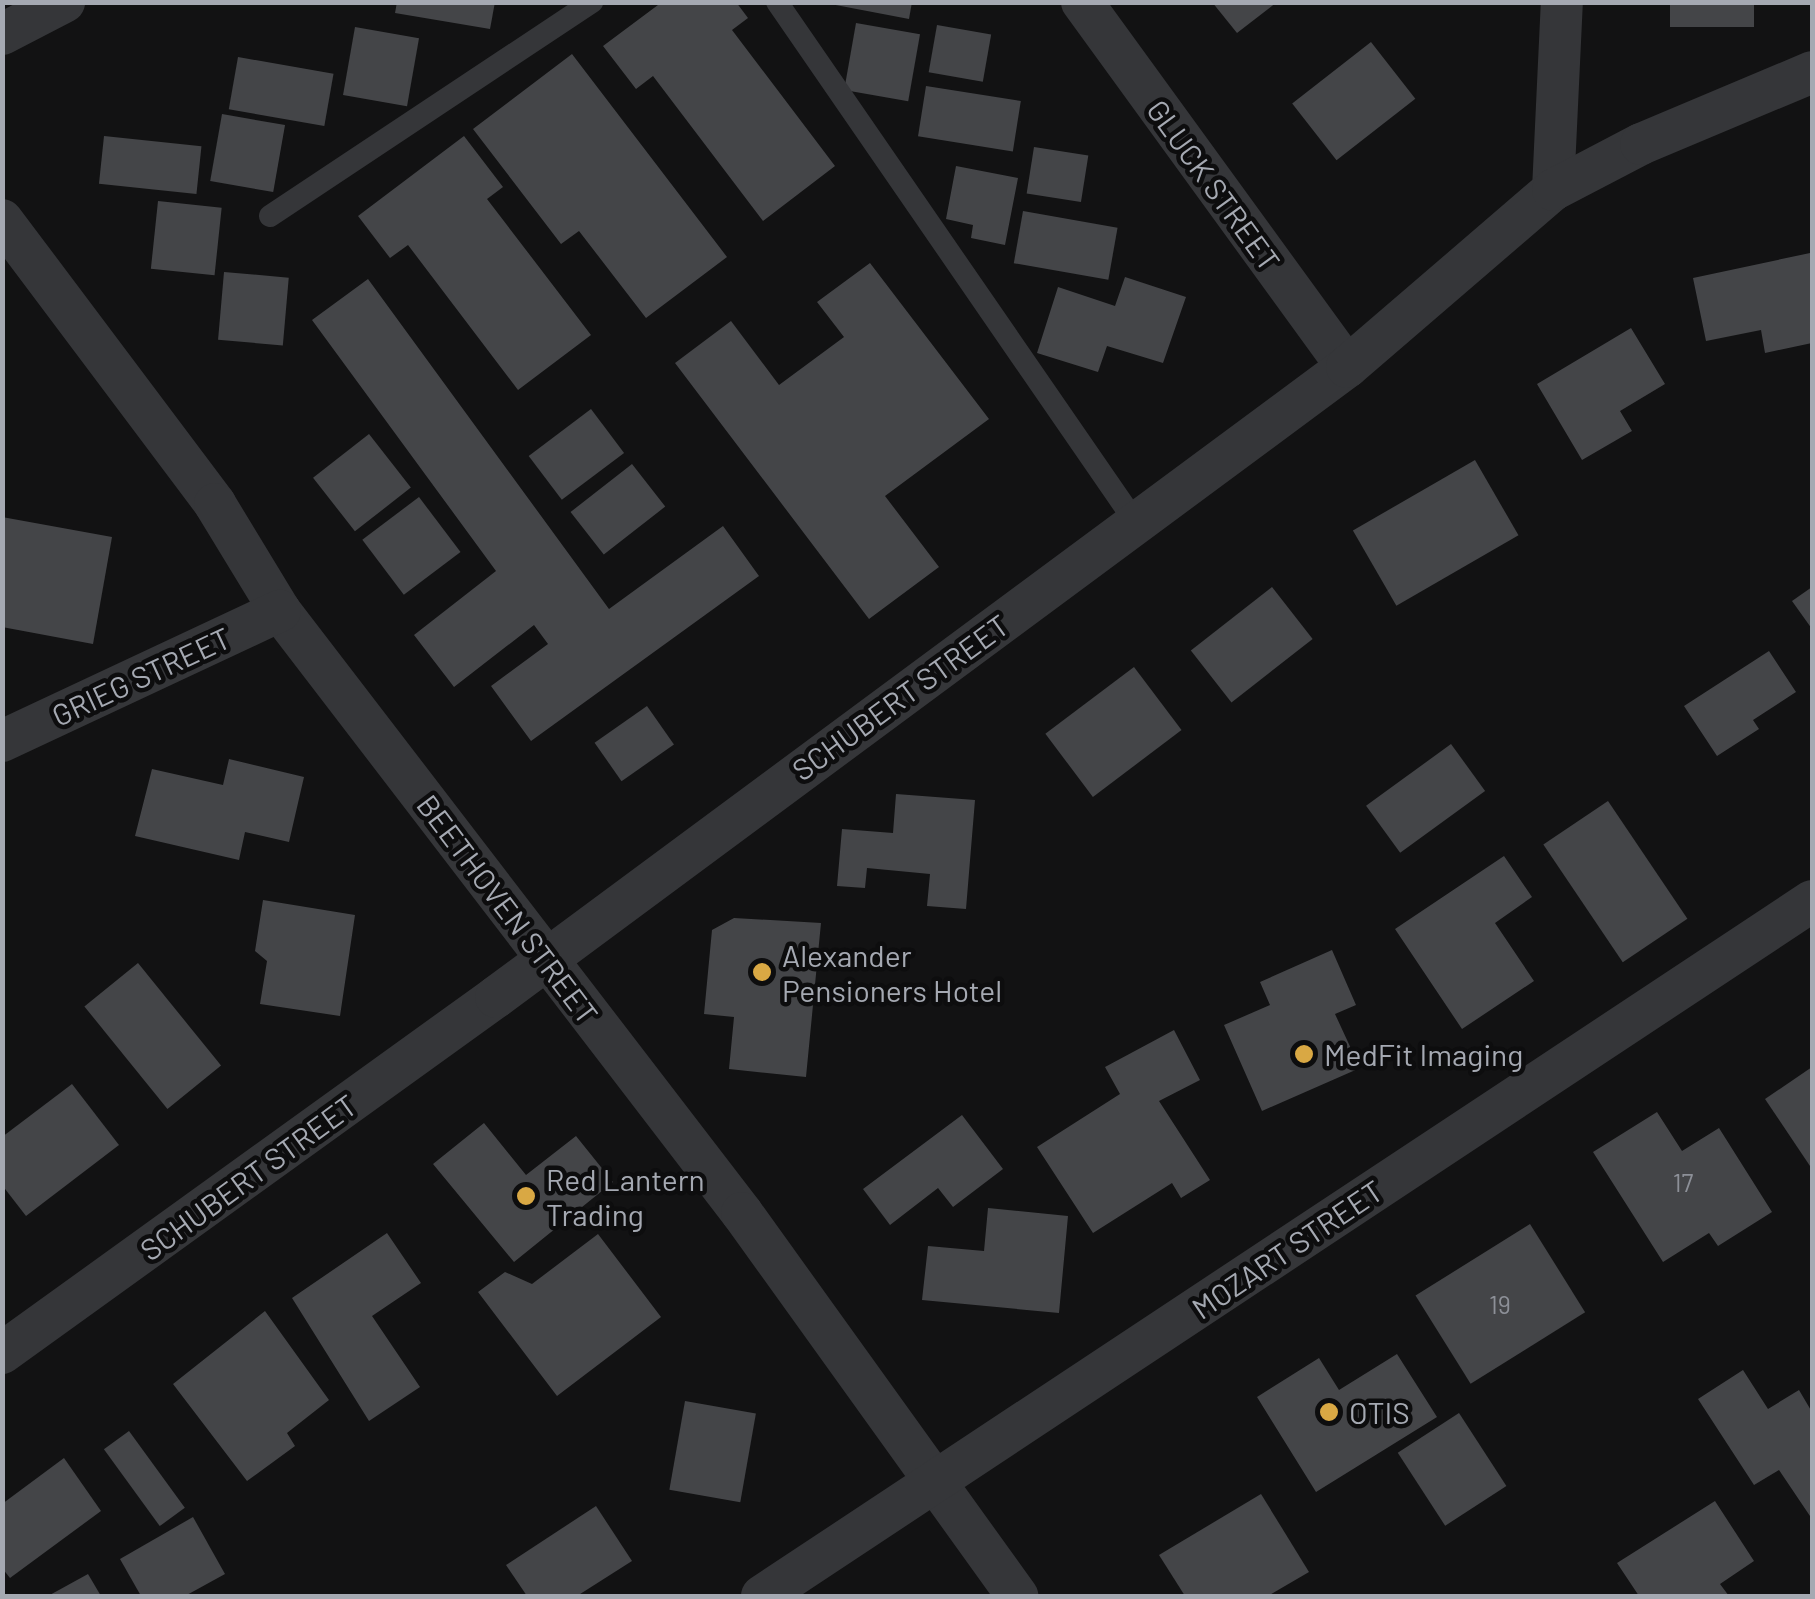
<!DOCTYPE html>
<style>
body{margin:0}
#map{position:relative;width:1815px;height:1599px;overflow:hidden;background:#121213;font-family:Barlow,sans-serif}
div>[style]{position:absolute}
.building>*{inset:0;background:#444548;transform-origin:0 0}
.lane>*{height:22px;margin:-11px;padding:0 11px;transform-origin:11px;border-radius:11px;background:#353639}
.street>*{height:42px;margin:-21px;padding:0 21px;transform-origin:21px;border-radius:21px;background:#353639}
.dots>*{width:28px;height:28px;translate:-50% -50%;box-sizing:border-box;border:5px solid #0d0d0e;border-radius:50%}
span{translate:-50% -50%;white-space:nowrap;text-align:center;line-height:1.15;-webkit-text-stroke:9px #0d0d0e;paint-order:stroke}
.number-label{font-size:25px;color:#8d9098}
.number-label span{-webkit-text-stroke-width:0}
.street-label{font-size:30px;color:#a5a9b2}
.poi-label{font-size:30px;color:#a5a9b2}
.left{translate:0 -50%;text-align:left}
.frame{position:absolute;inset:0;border:5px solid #a5a9b2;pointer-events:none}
</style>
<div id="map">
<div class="building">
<i style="clip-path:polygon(397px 2px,495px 2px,490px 29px,395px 13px)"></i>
<i style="clip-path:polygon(662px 2px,736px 2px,748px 18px,732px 30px,835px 166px,763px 221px,653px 76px,636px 89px,603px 46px)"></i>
<i style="clip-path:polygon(820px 2px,912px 2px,909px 19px)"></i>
<i style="clip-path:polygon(1212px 2px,1277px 2px,1237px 33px)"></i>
<i style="left:1670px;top:2px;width:84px;height:25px"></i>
<i style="left:856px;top:23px;width:65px;height:68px;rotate:10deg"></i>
<i style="left:937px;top:25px;width:55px;height:48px;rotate:10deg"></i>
<i style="left:355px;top:27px;width:65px;height:69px;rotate:10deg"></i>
<i style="left:1371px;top:42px;width:72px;height:100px;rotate:52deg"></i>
<i style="clip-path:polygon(572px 54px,727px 257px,646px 318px,579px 231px,561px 244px,473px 129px)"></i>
<i style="left:238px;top:57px;width:97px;height:53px;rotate:10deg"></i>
<i style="left:926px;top:86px;width:96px;height:51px;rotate:9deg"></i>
<i style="left:222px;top:114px;width:64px;height:68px;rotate:10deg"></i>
<i style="left:104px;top:136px;width:98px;height:48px;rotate:6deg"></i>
<i style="clip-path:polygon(464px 136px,503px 187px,487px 199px,591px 335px,518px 390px,408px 245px,390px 258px,358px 216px)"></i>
<i style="left:1034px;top:147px;width:55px;height:47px;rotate:9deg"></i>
<i style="clip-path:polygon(956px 166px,1018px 178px,1005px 245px,971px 238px,973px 225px,946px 219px)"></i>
<i style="left:158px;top:201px;width:64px;height:68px;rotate:6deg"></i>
<i style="left:1023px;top:211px;width:96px;height:53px;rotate:10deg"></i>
<i style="clip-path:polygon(1810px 253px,1812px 343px,1765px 353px,1761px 330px,1706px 341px,1693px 278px)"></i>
<i style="clip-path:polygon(870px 263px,989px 419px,885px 496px,939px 567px,869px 619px,675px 363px,731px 321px,779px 385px,844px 337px,817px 302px)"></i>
<i style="left:224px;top:272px;width:65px;height:68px;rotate:5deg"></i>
<i style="clip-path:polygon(1125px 277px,1186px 297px,1163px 363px,1107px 346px,1098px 372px,1037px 353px,1058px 287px,1115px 306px)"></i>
<i style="clip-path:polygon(368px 279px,609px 609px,723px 526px,759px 576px,531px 741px,491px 686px,548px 644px,534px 625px,454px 687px,414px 635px,496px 571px,312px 320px)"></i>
<i style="clip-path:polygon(1631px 328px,1665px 384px,1620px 411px,1632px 431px,1582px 460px,1537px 384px)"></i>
<i style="left:591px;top:409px;width:55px;height:78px;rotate:53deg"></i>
<i style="left:369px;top:434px;width:68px;height:71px;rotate:52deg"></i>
<i style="left:1475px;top:460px;width:87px;height:141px;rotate:60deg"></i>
<i style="left:632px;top:464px;width:54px;height:78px;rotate:52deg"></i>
<i style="left:419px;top:497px;width:69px;height:71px;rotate:53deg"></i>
<i style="clip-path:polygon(2px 517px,112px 537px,93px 644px,2px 627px)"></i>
<i style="left:1272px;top:587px;width:66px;height:103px;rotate:52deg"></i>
<i style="clip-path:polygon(1812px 587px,1812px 629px,1792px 601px)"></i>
<i style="clip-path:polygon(1769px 651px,1796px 692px,1753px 720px,1759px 729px,1717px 756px,1684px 706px)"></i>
<i style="left:1134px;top:667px;width:79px;height:111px;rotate:53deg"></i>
<i style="left:647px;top:706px;width:47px;height:64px;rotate:55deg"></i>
<i style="left:1451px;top:744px;width:58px;height:105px;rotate:54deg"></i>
<i style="clip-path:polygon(229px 759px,304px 777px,289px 842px,245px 832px,239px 860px,135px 836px,152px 769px,223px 785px)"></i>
<i style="clip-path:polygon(896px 794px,975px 800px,966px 909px,927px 906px,930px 874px,867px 868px,865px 888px,837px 886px,842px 829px,893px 833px)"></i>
<i style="left:1608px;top:801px;width:142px;height:78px;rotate:56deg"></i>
<i style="clip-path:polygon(1504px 856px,1532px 897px,1495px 923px,1534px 981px,1462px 1029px,1395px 929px)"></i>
<i style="clip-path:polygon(263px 900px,355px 915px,340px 1016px,260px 1004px,267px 961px,255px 951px)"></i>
<i style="clip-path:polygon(734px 918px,821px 923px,806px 1077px,729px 1069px,734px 1017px,704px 1014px,712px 930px)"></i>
<i style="clip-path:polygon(1332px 950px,1356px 1005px,1335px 1014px,1360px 1068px,1262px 1111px,1224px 1025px,1270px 1005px,1260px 982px)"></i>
<i style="left:138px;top:963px;width:132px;height:69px;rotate:51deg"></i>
<i style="clip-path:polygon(1174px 1030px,1200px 1080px,1159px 1101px,1210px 1180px,1181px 1198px,1172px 1183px,1093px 1233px,1037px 1147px,1120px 1094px,1105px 1067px)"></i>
<i style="clip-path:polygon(1812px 1067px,1812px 1169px,1765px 1099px)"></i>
<i style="clip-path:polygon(72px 1084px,119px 1145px,26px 1216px,2px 1185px,2px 1137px)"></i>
<i style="clip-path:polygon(1657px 1112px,1682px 1151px,1719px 1128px,1772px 1212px,1718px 1246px,1709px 1233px,1663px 1262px,1593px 1152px)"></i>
<i style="clip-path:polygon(962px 1115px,1003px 1169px,953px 1207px,938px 1188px,890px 1225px,863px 1189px)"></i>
<i style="clip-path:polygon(484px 1123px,526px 1175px,576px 1136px,613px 1182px,514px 1262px,433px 1164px)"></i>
<i style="clip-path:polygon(988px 1208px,1068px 1216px,1059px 1313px,922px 1300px,928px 1246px,984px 1251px)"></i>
<i style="left:1530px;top:1224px;width:104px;height:135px;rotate:58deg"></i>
<i style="clip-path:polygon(387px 1233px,421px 1283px,372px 1316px,420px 1387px,369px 1421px,292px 1298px)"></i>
<i style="clip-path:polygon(598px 1234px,661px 1317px,557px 1396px,478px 1292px,505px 1272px,532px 1284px)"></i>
<i style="clip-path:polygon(265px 1311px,329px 1400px,287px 1433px,295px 1446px,247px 1481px,173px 1384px)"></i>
<i style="clip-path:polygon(1397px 1354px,1437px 1417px,1316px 1492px,1257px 1397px,1319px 1358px,1339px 1390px)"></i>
<i style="clip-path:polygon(1743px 1370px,1768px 1409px,1799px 1390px,1812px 1412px,1812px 1519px,1779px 1470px,1754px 1485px,1698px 1399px)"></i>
<i style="left:685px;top:1401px;width:72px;height:90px;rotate:10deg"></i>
<i style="left:1459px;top:1413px;width:87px;height:73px;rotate:57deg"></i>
<i style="left:129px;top:1431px;width:95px;height:31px;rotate:54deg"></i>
<i style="clip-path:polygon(64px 1458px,101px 1511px,10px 1578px,2px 1568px,2px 1504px)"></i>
<i style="clip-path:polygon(1261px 1494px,1309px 1572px,1268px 1596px,1185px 1596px,1159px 1555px)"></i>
<i style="clip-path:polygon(1715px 1501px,1754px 1561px,1720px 1584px,1729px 1596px,1639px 1596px,1617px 1563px)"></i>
<i style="clip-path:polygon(596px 1506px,632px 1561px,577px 1596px,527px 1596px,506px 1565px)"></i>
<i style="clip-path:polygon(193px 1517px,225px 1574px,185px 1596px,141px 1596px,120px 1559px)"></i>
<i style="clip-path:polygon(88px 1574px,101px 1596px,48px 1596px)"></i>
</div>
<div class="lane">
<i style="left:777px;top:2px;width:633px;rotate:55.43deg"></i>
<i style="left:270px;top:216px;width:387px;rotate:-33.6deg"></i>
</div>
<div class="street">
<i style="left:1082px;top:2px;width:451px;rotate:54deg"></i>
<i style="left:2px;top:34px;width:70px;rotate:-27.3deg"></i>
<i style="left:1553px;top:190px;width:188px;rotate:-87.3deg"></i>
<i style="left:2px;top:220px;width:355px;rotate:53.1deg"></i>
<i style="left:215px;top:504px;width:125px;rotate:58.7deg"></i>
<i style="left:280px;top:611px;width:759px;rotate:52.5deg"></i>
<i style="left:742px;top:1213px;width:472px;rotate:54.3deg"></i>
<i style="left:2px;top:741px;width:307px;rotate:-25.1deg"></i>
<i style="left:2px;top:1353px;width:609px;rotate:-35.78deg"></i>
<i style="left:496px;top:997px;width:1059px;rotate:-36.51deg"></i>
<i style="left:1347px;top:367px;width:272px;rotate:-40.7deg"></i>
<i style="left:1553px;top:190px;width:99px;rotate:-27.6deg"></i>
<i style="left:1641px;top:144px;width:186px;rotate:-22.8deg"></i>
<i style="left:762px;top:1596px;width:1259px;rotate:-33.5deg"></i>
</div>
<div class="dots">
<i style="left:762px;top:972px;background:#d9a844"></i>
<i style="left:1304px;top:1054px;background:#d9a844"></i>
<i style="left:526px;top:1196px;background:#d9a844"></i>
<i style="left:1329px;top:1412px;background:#d9a844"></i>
</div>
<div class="number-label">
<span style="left:1683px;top:1182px">17</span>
<span style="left:1500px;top:1304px">19</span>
</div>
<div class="street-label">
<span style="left:1214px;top:185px;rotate:54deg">GLUCK STREET</span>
<span style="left:141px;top:676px;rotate:-25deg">GRIEG STREET</span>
<span style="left:900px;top:697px;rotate:-36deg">SCHUBERT STREET</span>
<span style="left:508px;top:909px;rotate:53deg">BEETHOVEN STREET</span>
<span style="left:248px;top:1177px;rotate:-36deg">SCHUBERT STREET</span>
<span style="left:1287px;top:1249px;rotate:-34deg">MOZART STREET</span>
</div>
<div class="poi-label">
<span class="left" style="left:782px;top:972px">Alexander<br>Pensioners Hotel</span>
<span class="left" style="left:1324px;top:1054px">MedFit Imaging</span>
<span class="left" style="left:546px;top:1196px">Red Lantern<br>Trading</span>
<span class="left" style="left:1349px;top:1412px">OTIS</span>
</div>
<div class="frame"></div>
</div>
